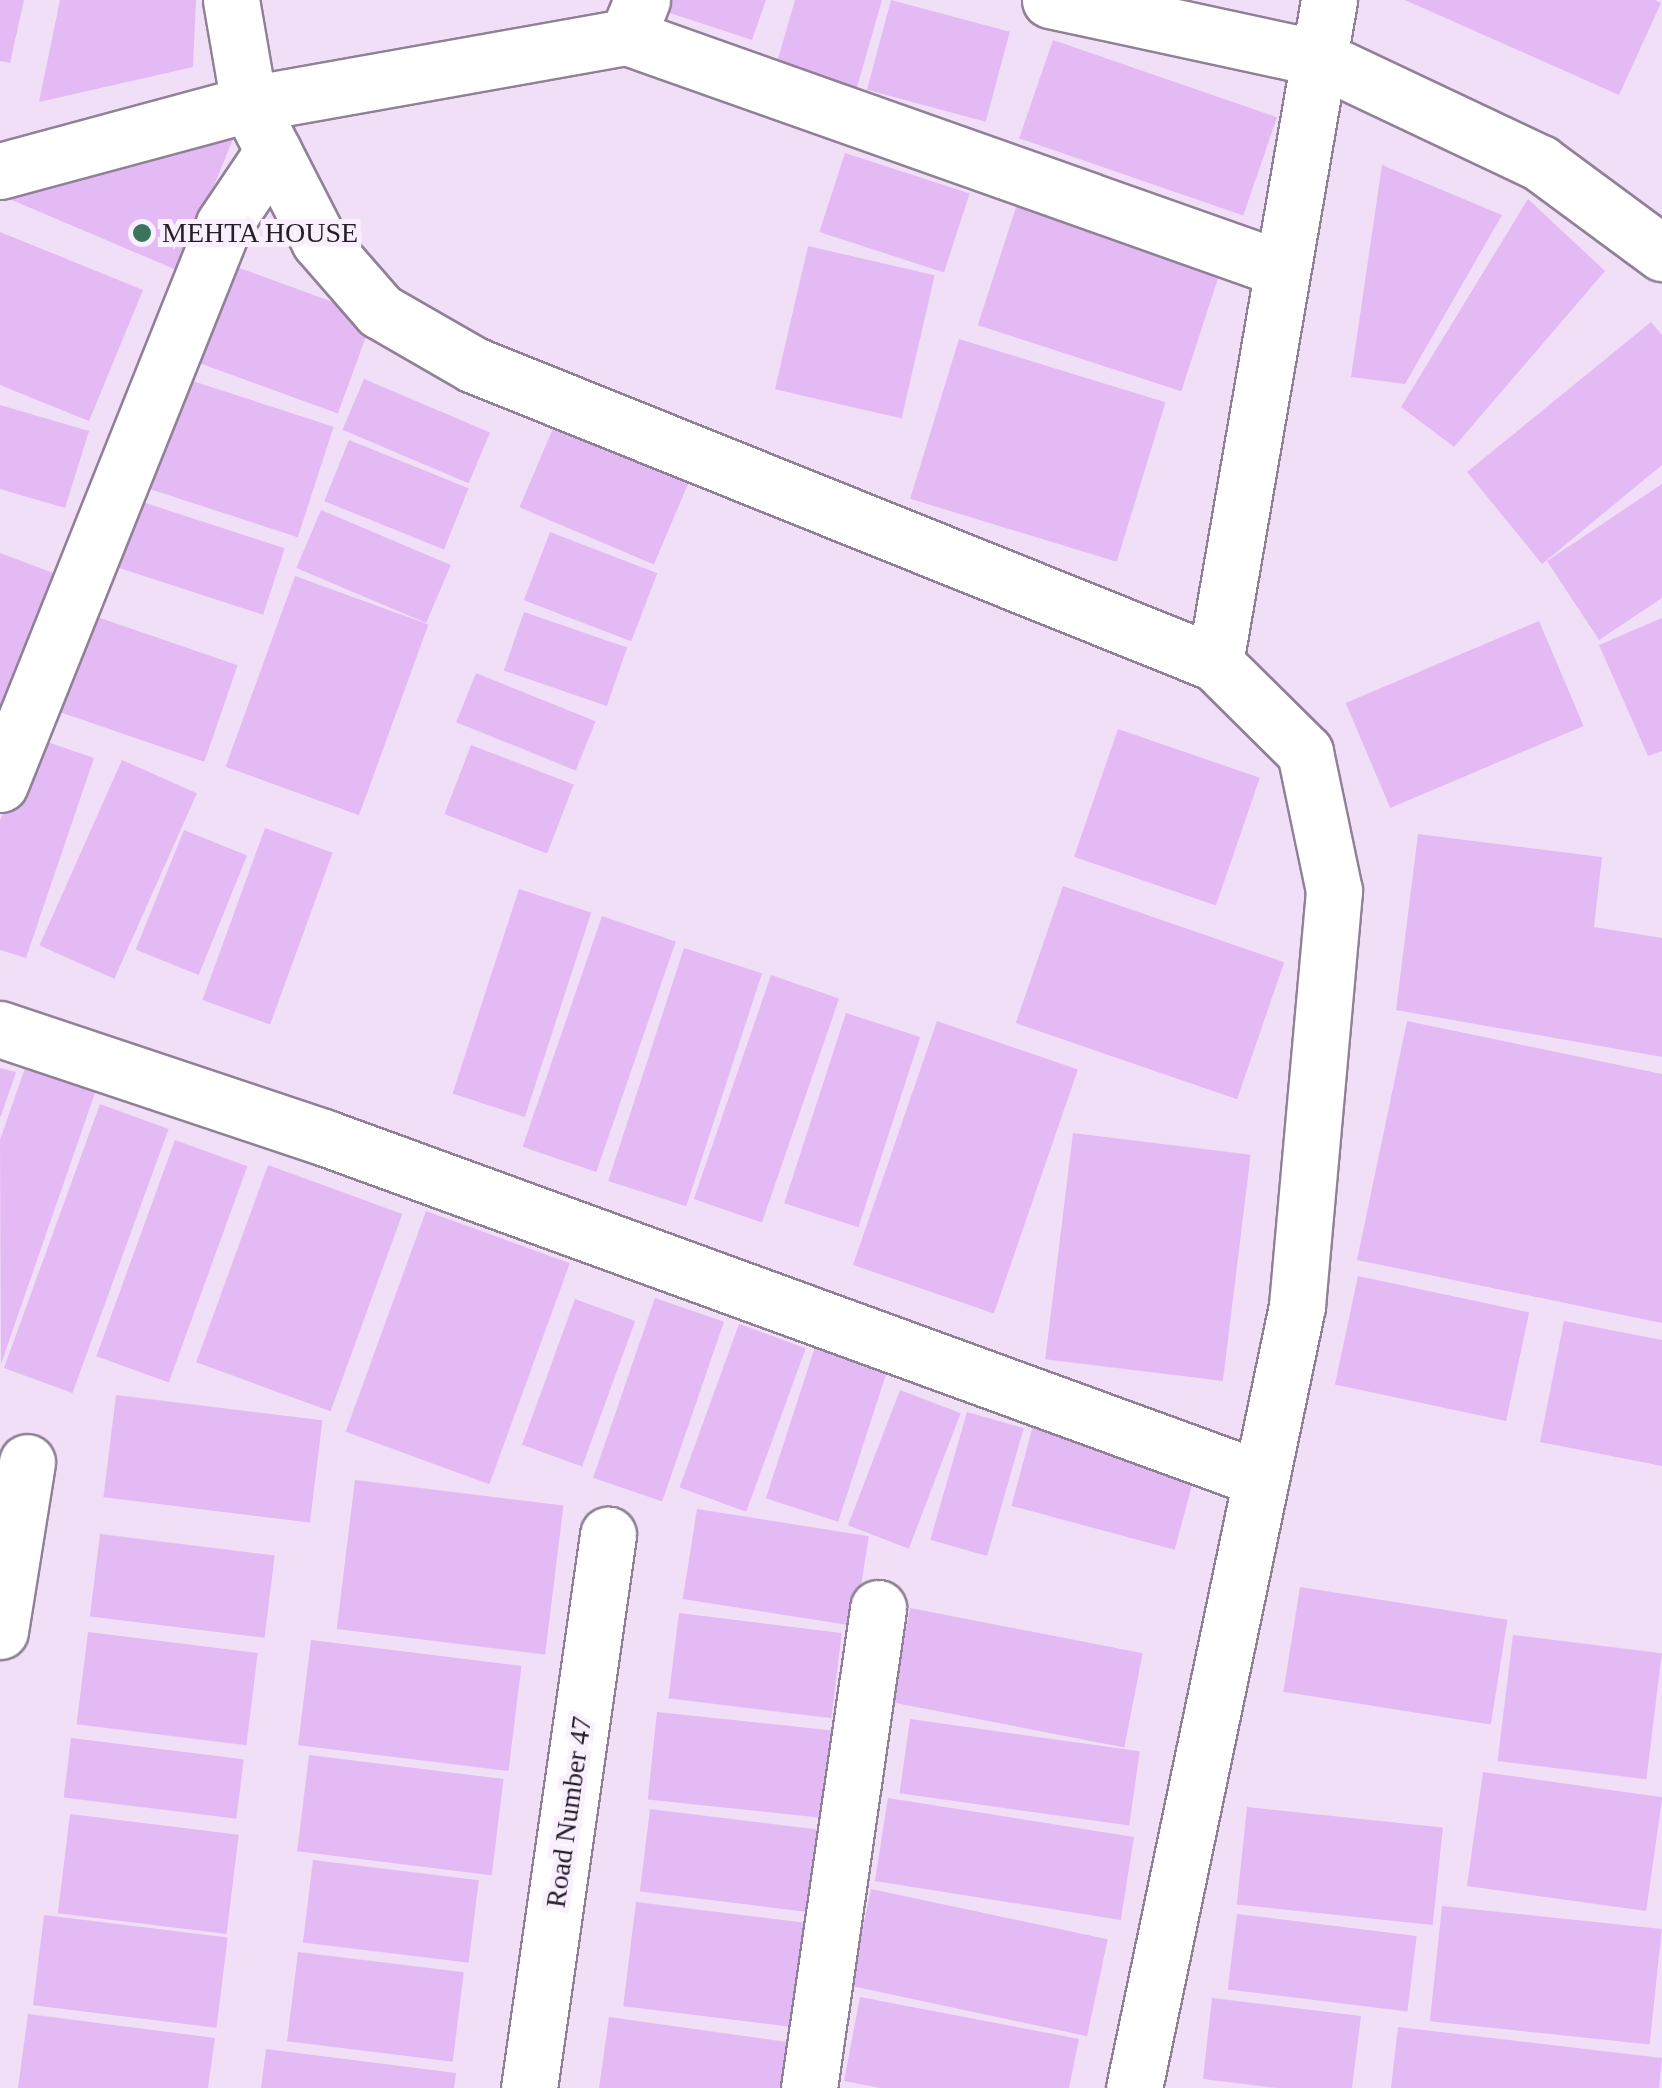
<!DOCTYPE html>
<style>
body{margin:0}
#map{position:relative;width:1662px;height:2088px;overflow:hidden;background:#f0dff7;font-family:Georgia,serif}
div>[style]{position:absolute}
.building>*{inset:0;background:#e4baf5;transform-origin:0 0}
.roads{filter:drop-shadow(2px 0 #908197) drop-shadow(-2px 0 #908197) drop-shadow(0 2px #908197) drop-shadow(0 -2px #908197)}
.minor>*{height:55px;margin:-27.5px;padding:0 27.5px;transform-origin:27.5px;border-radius:27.5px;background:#fff}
.dots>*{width:28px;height:28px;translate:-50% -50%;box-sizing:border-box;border:5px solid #f9effe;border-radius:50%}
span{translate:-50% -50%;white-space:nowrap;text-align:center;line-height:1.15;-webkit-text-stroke:10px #f9effe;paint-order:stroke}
.poi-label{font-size:28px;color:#241e27}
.left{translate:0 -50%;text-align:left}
.street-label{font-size:28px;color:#241e27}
</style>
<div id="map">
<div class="building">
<i style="clip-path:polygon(0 0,24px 0,10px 63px,0 61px)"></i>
<i style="clip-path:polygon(60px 0,196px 0,193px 67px,39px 102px)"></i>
<i style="clip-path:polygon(658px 0,766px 0,752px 40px,655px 8px)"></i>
<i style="clip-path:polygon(795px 0,882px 0,854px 98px,773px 76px)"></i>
<i style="left:891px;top:0;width:123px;height:93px;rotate:15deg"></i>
<i style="clip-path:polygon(1405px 0,1655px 0,1661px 3px,1619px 95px)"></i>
<i style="left:1053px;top:40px;width:237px;height:104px;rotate:19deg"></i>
<i style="clip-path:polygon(236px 132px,179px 271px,0 195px)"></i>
<i style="left:845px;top:153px;width:131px;height:83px;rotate:18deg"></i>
<i style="clip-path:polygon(1382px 165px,1502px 215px,1405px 384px,1351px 377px)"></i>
<i style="left:1021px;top:192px;width:214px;height:140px;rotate:18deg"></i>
<i style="clip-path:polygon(1528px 199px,1605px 271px,1454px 447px,1401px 407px)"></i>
<i style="clip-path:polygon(0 232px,143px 290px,89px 421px,0 385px)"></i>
<i style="left:808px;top:246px;width:130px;height:147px;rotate:13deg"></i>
<i style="left:220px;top:261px;width:163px;height:103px;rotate:20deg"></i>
<i style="clip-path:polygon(1651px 322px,1662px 335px,1662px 465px,1542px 564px,1467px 472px)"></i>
<i style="left:959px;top:339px;width:216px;height:167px;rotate:17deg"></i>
<i style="left:171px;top:374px;width:171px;height:116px;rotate:18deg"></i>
<i style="left:364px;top:379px;width:137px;height:55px;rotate:23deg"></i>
<i style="clip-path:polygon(0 405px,89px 431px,65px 508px,0 489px)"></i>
<i style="left:557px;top:419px;width:146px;height:96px;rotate:23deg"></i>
<i style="left:349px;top:440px;width:129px;height:66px;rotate:22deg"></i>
<i style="clip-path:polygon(1662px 484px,1662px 598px,1599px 640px,1547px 561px)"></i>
<i style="left:124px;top:496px;width:169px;height:70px;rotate:18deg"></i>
<i style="left:321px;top:510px;width:141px;height:63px;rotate:23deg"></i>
<i style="left:550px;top:532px;width:115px;height:73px;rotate:21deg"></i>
<i style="clip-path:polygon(0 553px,56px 574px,0 712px)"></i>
<i style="left:295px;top:576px;width:142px;height:203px;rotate:20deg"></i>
<i style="left:74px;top:609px;width:173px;height:102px;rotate:19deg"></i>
<i style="left:524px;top:612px;width:109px;height:62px;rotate:19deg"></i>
<i style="clip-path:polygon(1662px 618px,1662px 751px,1648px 756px,1599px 645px)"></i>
<i style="left:1539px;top:621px;width:114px;height:210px;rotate:67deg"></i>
<i style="left:476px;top:673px;width:129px;height:53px;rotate:22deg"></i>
<i style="left:1118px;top:729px;width:150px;height:135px;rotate:19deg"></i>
<i style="clip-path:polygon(30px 736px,94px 758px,26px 958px,0 950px,0 821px)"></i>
<i style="left:471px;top:745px;width:110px;height:74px;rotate:21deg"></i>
<i style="left:122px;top:760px;width:82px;height:203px;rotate:24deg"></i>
<i style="left:265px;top:828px;width:72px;height:183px;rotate:20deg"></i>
<i style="left:184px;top:830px;width:68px;height:129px;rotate:22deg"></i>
<i style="clip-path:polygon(1418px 834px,1602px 857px,1594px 927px,1662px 938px,1662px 1057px,1396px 1010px)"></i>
<i style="left:1063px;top:886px;width:234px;height:145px;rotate:19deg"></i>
<i style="left:519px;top:889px;width:76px;height:215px;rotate:18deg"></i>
<i style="left:602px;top:916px;width:78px;height:244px;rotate:19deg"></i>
<i style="left:684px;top:948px;width:82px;height:245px;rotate:18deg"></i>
<i style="left:771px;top:975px;width:72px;height:237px;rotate:19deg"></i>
<i style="left:846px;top:1013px;width:78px;height:200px;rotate:18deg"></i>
<i style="left:937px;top:1021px;width:149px;height:258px;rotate:19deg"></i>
<i style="clip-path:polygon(1407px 1021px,1662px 1074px,1662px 1323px,1357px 1260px)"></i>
<i style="clip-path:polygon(26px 1065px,96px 1090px,1px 1364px,0 1140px)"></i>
<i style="clip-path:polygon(0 1068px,16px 1072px,1px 1116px,0 1116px)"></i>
<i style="left:100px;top:1104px;width:73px;height:281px;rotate:20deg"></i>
<i style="left:1073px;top:1133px;width:179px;height:228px;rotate:7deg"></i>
<i style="left:175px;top:1140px;width:77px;height:230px;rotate:20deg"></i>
<i style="left:268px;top:1165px;width:143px;height:210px;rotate:20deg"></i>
<i style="left:426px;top:1211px;width:153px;height:235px;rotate:20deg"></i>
<i style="left:1358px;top:1276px;width:175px;height:111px;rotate:12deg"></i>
<i style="left:655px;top:1298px;width:73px;height:190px;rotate:19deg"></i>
<i style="left:575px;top:1299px;width:64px;height:155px;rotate:20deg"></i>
<i style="clip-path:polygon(1564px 1321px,1662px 1340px,1662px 1466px,1540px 1442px)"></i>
<i style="left:739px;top:1324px;width:71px;height:174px;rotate:20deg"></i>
<i style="left:815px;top:1347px;width:76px;height:159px;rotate:18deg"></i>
<i style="left:900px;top:1390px;width:65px;height:145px;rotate:21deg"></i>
<i style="left:116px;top:1395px;width:208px;height:103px;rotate:7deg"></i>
<i style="left:967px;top:1412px;width:59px;height:133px;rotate:16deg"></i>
<i style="left:1035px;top:1418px;width:169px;height:91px;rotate:15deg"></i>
<i style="left:355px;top:1480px;width:210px;height:150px;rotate:7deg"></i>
<i style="left:697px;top:1509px;width:174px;height:91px;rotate:9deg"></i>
<i style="left:100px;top:1534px;width:176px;height:83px;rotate:7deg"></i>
<i style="left:1300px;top:1587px;width:210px;height:106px;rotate:9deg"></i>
<i style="left:910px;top:1608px;width:237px;height:96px;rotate:11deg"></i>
<i style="left:679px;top:1613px;width:164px;height:86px;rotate:7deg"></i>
<i style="left:88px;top:1632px;width:171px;height:93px;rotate:7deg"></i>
<i style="left:1513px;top:1635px;width:150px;height:127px;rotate:7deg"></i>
<i style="left:311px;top:1640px;width:212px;height:106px;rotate:7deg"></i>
<i style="left:657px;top:1712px;width:186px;height:88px;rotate:6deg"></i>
<i style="left:910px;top:1719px;width:232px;height:75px;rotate:8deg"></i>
<i style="left:71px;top:1738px;width:174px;height:60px;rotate:7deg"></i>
<i style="left:309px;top:1755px;width:196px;height:97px;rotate:7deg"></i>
<i style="left:1483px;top:1772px;width:181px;height:115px;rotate:8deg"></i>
<i style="left:888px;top:1798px;width:249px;height:84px;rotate:9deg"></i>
<i style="left:1247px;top:1807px;width:197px;height:98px;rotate:6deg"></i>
<i style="left:650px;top:1809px;width:169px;height:83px;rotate:7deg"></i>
<i style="left:70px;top:1814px;width:170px;height:100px;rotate:7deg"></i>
<i style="left:313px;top:1860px;width:167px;height:83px;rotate:7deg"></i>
<i style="left:871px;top:1889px;width:242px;height:99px;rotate:12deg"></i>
<i style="left:636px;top:1902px;width:177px;height:105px;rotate:7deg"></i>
<i style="left:1442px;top:1906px;width:221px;height:116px;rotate:6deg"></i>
<i style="left:1237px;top:1914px;width:181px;height:76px;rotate:7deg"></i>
<i style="left:44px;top:1915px;width:185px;height:91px;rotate:7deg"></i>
<i style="left:298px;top:1952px;width:167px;height:90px;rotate:7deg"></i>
<i style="clip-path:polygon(860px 1997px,1079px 2039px,1069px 2088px,880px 2088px,844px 2081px)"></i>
<i style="clip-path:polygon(1212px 1998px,1361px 2016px,1352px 2088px,1277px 2088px,1203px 2079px)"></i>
<i style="clip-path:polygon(28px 2014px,215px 2038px,208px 2088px,18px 2088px)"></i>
<i style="clip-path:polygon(609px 2017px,815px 2046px,809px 2088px,599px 2088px)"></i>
<i style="clip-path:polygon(1398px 2027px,1662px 2058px,1659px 2088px,1391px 2088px)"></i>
<i style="clip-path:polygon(266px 2049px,456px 2073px,454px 2088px,261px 2088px)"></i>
</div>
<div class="roads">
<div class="minor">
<i style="left:231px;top:0;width:106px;rotate:80.2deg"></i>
<i style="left:249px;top:104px;width:154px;rotate:62.9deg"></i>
<i style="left:319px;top:241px;width:93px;rotate:48.9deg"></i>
<i style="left:380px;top:311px;width:108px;rotate:29.9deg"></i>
<i style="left:474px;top:365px;width:799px;rotate:21.91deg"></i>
<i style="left:1215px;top:663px;width:127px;rotate:44.7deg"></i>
<i style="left:1305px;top:752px;width:142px;rotate:78.2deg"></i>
<i style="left:1334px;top:891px;width:417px;rotate:95.1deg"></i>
<i style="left:1297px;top:1306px;width:799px;rotate:101.77deg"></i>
<i style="left:642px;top:0;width:40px;rotate:112deg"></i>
<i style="left:627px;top:37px;width:695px;rotate:19.5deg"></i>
<i style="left:1050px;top:0;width:274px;rotate:12.2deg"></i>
<i style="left:1318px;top:58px;width:246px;rotate:25.3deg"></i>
<i style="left:1540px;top:163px;width:152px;rotate:36.4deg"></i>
<i style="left:0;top:171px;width:258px;rotate:-15.1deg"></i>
<i style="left:249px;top:104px;width:384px;rotate:-10.1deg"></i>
<i style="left:1215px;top:663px;width:673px;rotate:-80.24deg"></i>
<i style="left:0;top:784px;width:603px;rotate:-68.2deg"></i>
<i style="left:224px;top:224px;width:88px;rotate:-56.1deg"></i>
<i style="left:0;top:1029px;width:341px;rotate:18.5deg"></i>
<i style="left:323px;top:1137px;width:998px;rotate:20.03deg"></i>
<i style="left:0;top:1631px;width:171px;rotate:-80.9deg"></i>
<i style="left:529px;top:2088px;width:559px;rotate:-81.87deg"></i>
<i style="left:809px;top:2088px;width:485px;rotate:-81.8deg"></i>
</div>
</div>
<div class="dots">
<i style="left:142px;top:233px;background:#39745d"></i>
</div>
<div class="poi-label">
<span class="left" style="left:162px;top:233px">MEHTA HOUSE</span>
</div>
<div class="street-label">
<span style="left:569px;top:1812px;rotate:-82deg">Road Number 47</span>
</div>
</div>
